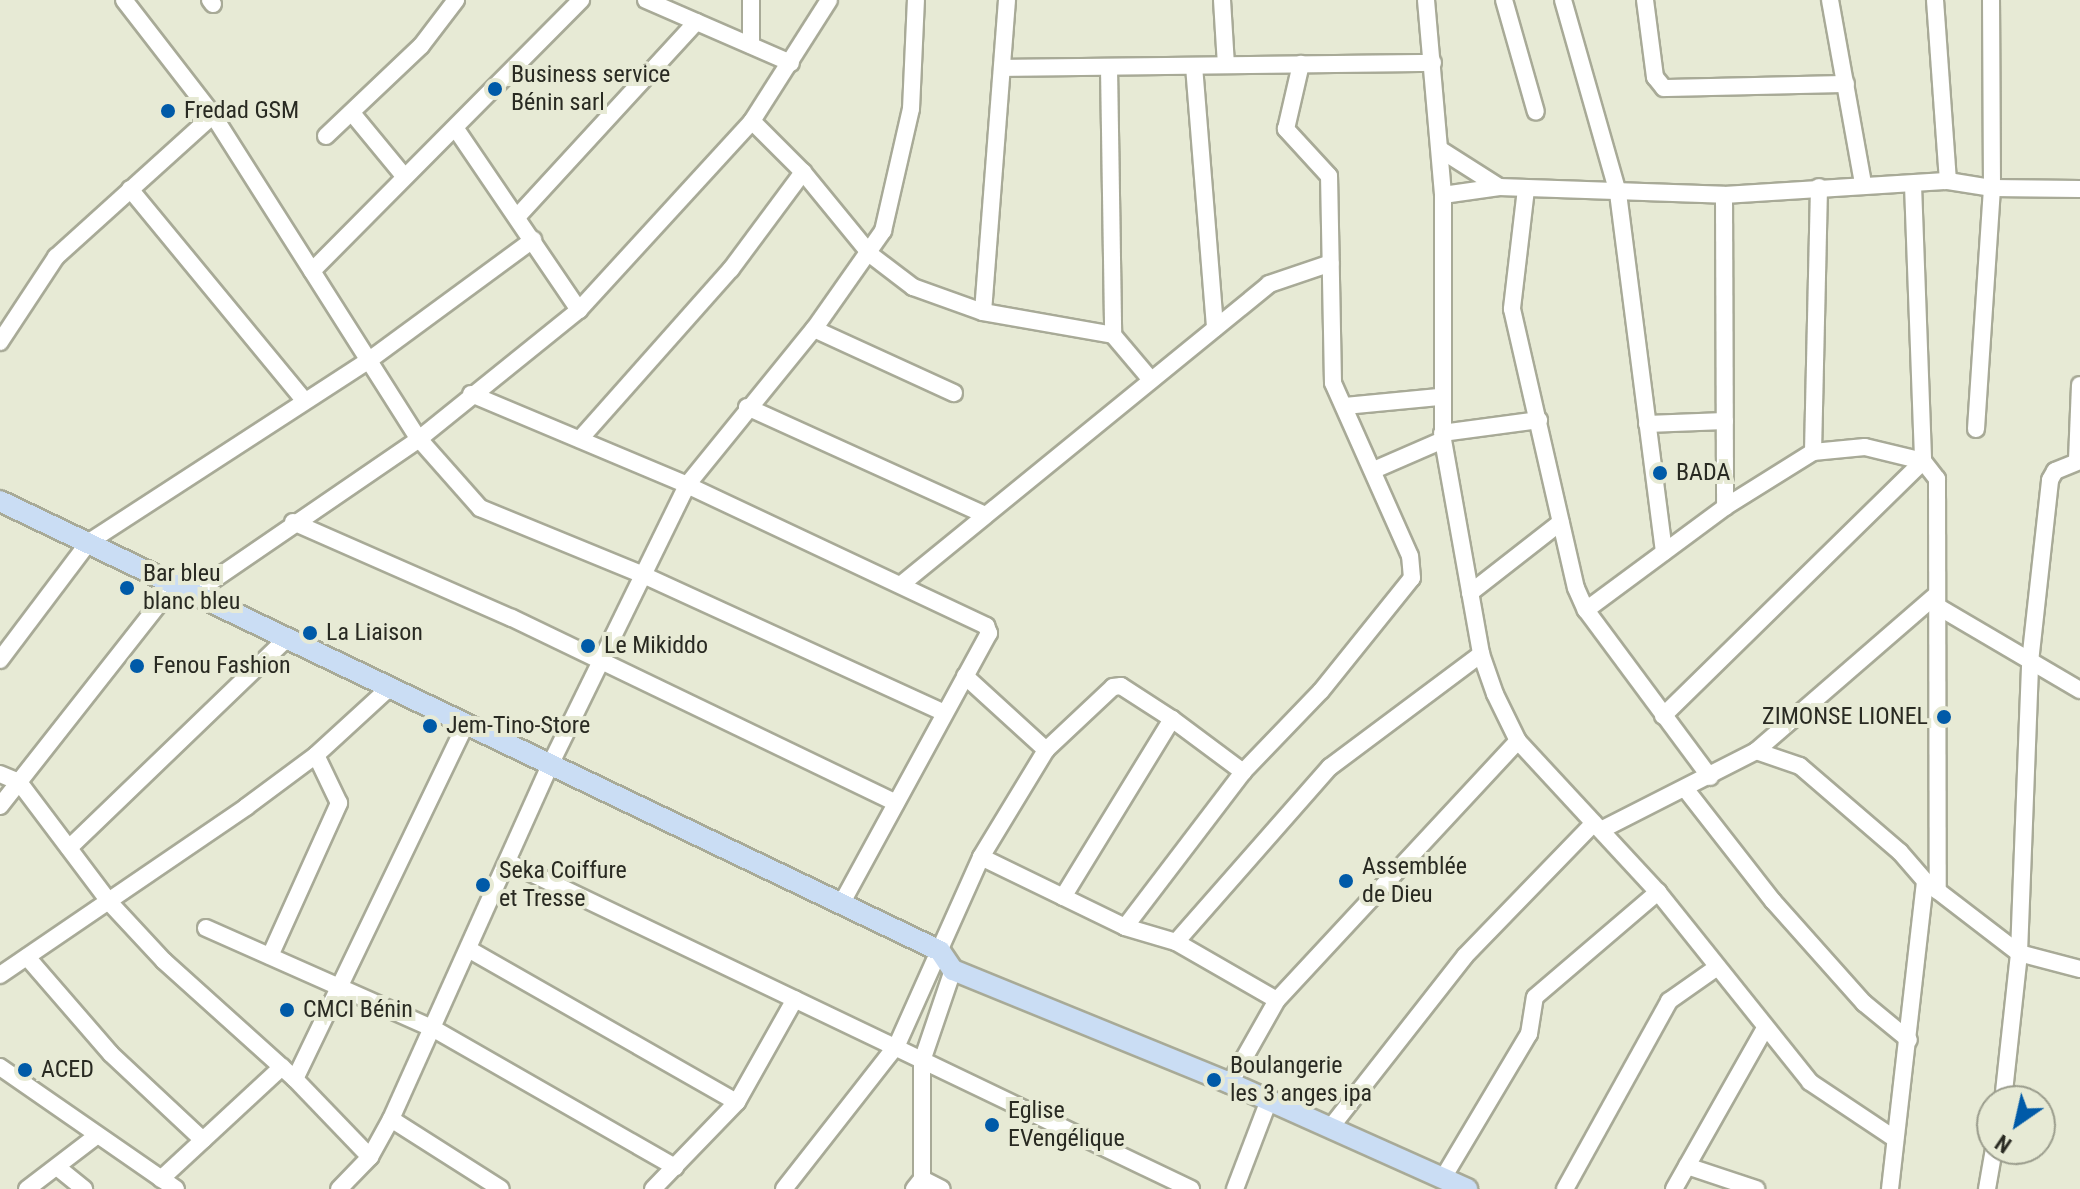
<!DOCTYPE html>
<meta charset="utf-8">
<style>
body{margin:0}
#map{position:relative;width:2080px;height:1189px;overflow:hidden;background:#e7ead5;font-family:"Roboto Condensed",sans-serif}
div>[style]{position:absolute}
.roads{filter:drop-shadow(2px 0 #a8aa97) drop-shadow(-2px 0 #a8aa97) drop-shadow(0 2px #a8aa97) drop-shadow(0 -2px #a8aa97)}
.minor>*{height:16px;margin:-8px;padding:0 8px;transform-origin:8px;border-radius:8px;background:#fff}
.major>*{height:20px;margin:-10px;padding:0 10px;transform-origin:10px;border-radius:10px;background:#caddf4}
.dots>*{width:22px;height:22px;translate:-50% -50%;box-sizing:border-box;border:4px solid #e7ead5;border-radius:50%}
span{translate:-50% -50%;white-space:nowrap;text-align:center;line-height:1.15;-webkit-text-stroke:8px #e7ead5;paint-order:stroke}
.poi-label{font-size:24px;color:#292a22}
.left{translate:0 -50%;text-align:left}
.right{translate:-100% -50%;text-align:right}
.north{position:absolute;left:1976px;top:1085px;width:80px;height:80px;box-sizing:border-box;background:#e7ead5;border:2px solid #9b9d8d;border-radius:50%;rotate:214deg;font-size:22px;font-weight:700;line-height:32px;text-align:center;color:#292a22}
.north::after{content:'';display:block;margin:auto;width:28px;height:36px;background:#005aa8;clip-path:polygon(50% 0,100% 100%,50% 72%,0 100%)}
</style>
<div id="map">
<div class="roads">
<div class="minor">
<i style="left:124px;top:0;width:145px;rotate:52.3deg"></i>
<i style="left:213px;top:115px;width:384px;rotate:57.6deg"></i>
<i style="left:419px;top:439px;width:92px;rotate:48.5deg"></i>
<i style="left:480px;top:508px;width:174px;rotate:22.3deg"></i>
<i style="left:641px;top:574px;width:334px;rotate:24.6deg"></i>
<i style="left:210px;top:0;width:5px;rotate:53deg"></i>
<i style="left:646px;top:0;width:158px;rotate:23.5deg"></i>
<i style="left:751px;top:0;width:45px;rotate:90deg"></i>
<i style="left:1222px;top:0;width:65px;rotate:86.5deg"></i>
<i style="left:1426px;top:0;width:196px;rotate:85deg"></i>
<i style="left:1443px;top:195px;width:245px;rotate:90deg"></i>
<i style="left:1443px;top:440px;width:217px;rotate:79.9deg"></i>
<i style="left:1481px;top:654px;width:42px;rotate:70.7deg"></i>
<i style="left:1495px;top:694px;width:52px;rotate:63.9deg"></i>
<i style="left:1518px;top:741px;width:206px;rotate:47.2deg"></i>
<i style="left:1658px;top:892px;width:243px;rotate:51.3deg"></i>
<i style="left:1810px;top:1082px;width:102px;rotate:33.8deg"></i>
<i style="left:1504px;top:0;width:116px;rotate:74.1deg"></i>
<i style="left:1563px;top:0;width:201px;rotate:74.1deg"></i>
<i style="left:1618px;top:193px;width:362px;rotate:82.7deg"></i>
<i style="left:1645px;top:0;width:78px;rotate:82.6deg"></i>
<i style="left:1655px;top:77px;width:14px;rotate:51deg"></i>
<i style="left:1664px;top:88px;width:182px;rotate:-1.3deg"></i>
<i style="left:1830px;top:0;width:186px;rotate:79.8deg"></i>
<i style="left:1935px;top:0;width:181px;rotate:85.9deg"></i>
<i style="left:1194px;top:66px;width:263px;rotate:85.4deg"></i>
<i style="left:1109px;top:67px;width:268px;rotate:89.1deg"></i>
<i style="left:1113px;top:335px;width:59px;rotate:49.8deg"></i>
<i style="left:1004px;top:68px;width:429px;rotate:-0.7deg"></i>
<i style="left:352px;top:113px;width:82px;rotate:50.5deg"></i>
<i style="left:752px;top:121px;width:72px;rotate:45deg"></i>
<i style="left:803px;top:172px;width:107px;rotate:50.7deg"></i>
<i style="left:871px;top:255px;width:53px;rotate:37.3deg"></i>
<i style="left:913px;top:287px;width:74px;rotate:19.7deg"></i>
<i style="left:983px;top:312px;width:132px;rotate:10deg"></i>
<i style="left:456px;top:129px;width:219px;rotate:55.8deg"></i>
<i style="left:326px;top:136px;width:131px;rotate:-43.5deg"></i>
<i style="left:421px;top:46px;width:58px;rotate:-52.7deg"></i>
<i style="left:1441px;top:150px;width:69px;rotate:32.5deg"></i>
<i style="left:1913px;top:185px;width:276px;rotate:87.9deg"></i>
<i style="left:1923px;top:461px;width:23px;rotate:52deg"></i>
<i style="left:1937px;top:479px;width:412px;rotate:89.9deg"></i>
<i style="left:130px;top:189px;width:273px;rotate:50.5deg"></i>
<i style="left:1526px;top:189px;width:121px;rotate:96.7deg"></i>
<i style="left:1512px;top:309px;width:286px;rotate:77.1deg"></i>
<i style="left:1576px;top:588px;width:24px;rotate:66deg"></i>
<i style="left:1586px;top:610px;width:208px;rotate:53.4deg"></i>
<i style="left:1443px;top:195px;width:57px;rotate:-8.1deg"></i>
<i style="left:1499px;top:187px;width:225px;rotate:2deg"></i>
<i style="left:1724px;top:195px;width:224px;rotate:-3.6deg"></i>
<i style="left:1948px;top:181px;width:45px;rotate:9deg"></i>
<i style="left:1992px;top:188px;width:88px;rotate:0.7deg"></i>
<i style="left:1724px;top:195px;width:312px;rotate:89.8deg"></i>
<i style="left:517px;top:217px;width:265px;rotate:-47.4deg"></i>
<i style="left:312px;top:271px;width:382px;rotate:-45.2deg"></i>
<i style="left:983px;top:312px;width:313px;rotate:-85.6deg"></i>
<i style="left:814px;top:329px;width:154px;rotate:24.6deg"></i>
<i style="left:0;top:342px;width:102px;rotate:-56.6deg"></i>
<i style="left:56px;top:257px;width:212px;rotate:-42.1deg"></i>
<i style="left:471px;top:394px;width:234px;rotate:22.8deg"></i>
<i style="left:687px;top:485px;width:331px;rotate:25.2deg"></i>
<i style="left:986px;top:626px;width:8px;rotate:67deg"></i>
<i style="left:989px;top:633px;width:307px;rotate:118.6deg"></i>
<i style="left:1345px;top:406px;width:94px;rotate:-5.5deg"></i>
<i style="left:747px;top:407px;width:261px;rotate:24.4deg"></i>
<i style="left:1647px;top:424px;width:78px;rotate:-2.2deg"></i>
<i style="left:1976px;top:429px;width:242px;rotate:-86.2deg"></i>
<i style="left:1992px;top:188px;width:188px;rotate:-90.3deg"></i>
<i style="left:1442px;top:433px;width:98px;rotate:-7.6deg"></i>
<i style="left:580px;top:439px;width:227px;rotate:-48.4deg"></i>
<i style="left:731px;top:269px;width:121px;rotate:-53.4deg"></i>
<i style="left:1813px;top:452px;width:265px;rotate:-88.7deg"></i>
<i style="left:2077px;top:460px;width:75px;rotate:-87.7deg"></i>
<i style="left:1374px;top:470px;width:75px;rotate:-23.5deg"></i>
<i style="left:293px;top:522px;width:239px;rotate:23.7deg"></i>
<i style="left:512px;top:618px;width:426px;rotate:25.7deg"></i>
<i style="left:903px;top:583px;width:473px;rotate:-39.2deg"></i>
<i style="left:1269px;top:284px;width:65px;rotate:-18.7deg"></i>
<i style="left:1470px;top:593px;width:115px;rotate:-38deg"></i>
<i style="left:193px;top:594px;width:274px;rotate:-34.4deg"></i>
<i style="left:419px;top:439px;width:206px;rotate:-38.9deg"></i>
<i style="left:579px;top:310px;width:256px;rotate:-47.5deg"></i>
<i style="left:752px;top:121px;width:143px;rotate:-57.5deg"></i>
<i style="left:1935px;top:605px;width:168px;rotate:30.4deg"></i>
<i style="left:1586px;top:610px;width:173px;rotate:-36.5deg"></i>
<i style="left:1725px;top:507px;width:104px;rotate:-32deg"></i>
<i style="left:1813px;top:452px;width:52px;rotate:-5.5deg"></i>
<i style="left:1865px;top:447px;width:60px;rotate:13.6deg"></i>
<i style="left:0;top:660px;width:148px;rotate:-53deg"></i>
<i style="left:89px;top:542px;width:333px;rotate:-33deg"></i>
<i style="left:368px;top:361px;width:205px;rotate:-36.3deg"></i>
<i style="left:965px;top:676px;width:110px;rotate:42.4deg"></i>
<i style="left:1663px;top:716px;width:364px;rotate:-44.4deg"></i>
<i style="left:1756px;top:751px;width:46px;rotate:18.8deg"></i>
<i style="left:1800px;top:766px;width:132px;rotate:40.7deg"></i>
<i style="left:1900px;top:852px;width:38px;rotate:49deg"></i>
<i style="left:1925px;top:881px;width:118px;rotate:37.5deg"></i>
<i style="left:2019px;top:953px;width:63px;rotate:14.7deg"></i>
<i style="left:0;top:774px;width:21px;rotate:23deg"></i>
<i style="left:19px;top:782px;width:153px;rotate:53deg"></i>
<i style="left:111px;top:904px;width:78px;rotate:47.1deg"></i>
<i style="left:164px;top:961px;width:176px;rotate:42deg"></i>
<i style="left:295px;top:1079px;width:108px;rotate:46.1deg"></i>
<i style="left:1687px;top:791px;width:140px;rotate:52deg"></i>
<i style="left:1773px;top:901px;width:137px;rotate:48.3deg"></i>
<i style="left:1864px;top:1003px;width:58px;rotate:39.4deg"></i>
<i style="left:0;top:806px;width:281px;rotate:-51.8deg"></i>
<i style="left:1601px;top:830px;width:174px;rotate:-27deg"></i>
<i style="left:1756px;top:751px;width:235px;rotate:-40.9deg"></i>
<i style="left:69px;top:848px;width:298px;rotate:-43.9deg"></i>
<i style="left:981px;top:857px;width:160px;rotate:25.9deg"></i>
<i style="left:1125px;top:927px;width:53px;rotate:16.4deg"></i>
<i style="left:1176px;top:942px;width:116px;rotate:29.9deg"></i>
<i style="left:510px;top:863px;width:755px;rotate:25.58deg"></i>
<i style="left:1063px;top:897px;width:209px;rotate:-58.5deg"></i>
<i style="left:1125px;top:927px;width:195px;rotate:-52.7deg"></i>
<i style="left:1243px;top:772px;width:112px;rotate:-46.1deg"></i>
<i style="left:1321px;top:691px;width:145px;rotate:-51.2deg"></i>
<i style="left:1412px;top:578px;width:22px;rotate:-95deg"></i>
<i style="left:1410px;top:556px;width:189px;rotate:-114deg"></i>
<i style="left:1333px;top:383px;width:207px;rotate:-91.1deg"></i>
<i style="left:1329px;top:176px;width:64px;rotate:-132.5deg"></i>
<i style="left:1286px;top:129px;width:67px;rotate:-77deg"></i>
<i style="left:206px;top:928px;width:249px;rotate:23.9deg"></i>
<i style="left:434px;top:1029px;width:278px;rotate:29.8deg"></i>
<i style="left:1176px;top:942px;width:233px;rotate:-48.7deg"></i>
<i style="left:1330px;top:767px;width:189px;rotate:-36.8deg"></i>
<i style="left:470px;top:950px;width:307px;rotate:29.7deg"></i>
<i style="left:270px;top:956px;width:168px;rotate:-65.7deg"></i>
<i style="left:339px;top:803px;width:53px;rotate:-115.6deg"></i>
<i style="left:27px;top:957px;width:128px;rotate:49.1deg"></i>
<i style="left:111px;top:1054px;width:126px;rotate:43.1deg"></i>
<i style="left:0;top:975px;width:298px;rotate:-34.3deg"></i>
<i style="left:246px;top:807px;width:87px;rotate:-36.6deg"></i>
<i style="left:316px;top:755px;width:99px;rotate:-42.5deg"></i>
<i style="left:0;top:1067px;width:214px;rotate:34.7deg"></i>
<i style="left:295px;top:1079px;width:394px;rotate:-64.3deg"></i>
<i style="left:1230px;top:1083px;width:95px;rotate:-60.5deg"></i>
<i style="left:1277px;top:1000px;width:354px;rotate:-47.1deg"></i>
<i style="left:2003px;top:1101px;width:149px;rotate:-83.8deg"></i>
<i style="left:2019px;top:953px;width:291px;rotate:-87.8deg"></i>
<i style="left:2030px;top:662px;width:183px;rotate:-83.7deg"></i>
<i style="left:2050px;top:480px;width:10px;rotate:-61deg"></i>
<i style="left:2055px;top:471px;width:27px;rotate:-22deg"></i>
<i style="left:391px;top:1119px;width:130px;rotate:32.5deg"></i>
<i style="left:1331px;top:1127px;width:217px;rotate:-51.9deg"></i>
<i style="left:1465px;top:956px;width:185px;rotate:-45.9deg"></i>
<i style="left:1687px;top:1166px;width:73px;rotate:18.4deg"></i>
<i style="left:57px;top:1167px;width:35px;rotate:39deg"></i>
<i style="left:1443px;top:1178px;width:168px;rotate:-59.2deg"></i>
<i style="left:1529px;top:1034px;width:37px;rotate:-81deg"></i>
<i style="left:1535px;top:997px;width:162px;rotate:-40.5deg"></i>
<i style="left:161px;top:1179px;width:165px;rotate:-42.8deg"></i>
<i style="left:922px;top:1179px;width:22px;rotate:27deg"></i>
<i style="left:27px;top:1189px;width:86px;rotate:-37.4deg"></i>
<i style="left:339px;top:1189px;width:45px;rotate:-45.9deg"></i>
<i style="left:370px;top:1157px;width:43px;rotate:-61.1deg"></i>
<i style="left:391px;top:1119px;width:390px;rotate:-65.8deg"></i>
<i style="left:551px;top:763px;width:309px;rotate:-63.9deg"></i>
<i style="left:687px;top:485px;width:201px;rotate:-50.9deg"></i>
<i style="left:814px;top:329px;width:120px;rotate:-54.9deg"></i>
<i style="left:883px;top:231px;width:125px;rotate:-77.1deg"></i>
<i style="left:911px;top:109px;width:109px;rotate:-87.4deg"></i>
<i style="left:653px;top:1189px;width:121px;rotate:-46deg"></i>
<i style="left:737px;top:1102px;width:118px;rotate:-60.6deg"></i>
<i style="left:784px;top:1189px;width:183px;rotate:-51.9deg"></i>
<i style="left:897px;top:1045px;width:206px;rotate:-65.9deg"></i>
<i style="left:981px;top:857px;width:125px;rotate:-58.7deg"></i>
<i style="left:1046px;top:750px;width:92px;rotate:-43.2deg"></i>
<i style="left:1113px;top:687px;width:8px;rotate:-7deg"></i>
<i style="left:1121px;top:686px;width:61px;rotate:32.9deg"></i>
<i style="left:1172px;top:719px;width:89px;rotate:36.7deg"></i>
<i style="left:914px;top:1189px;width:13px;rotate:-51deg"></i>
<i style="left:922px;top:1179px;width:118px;rotate:-90deg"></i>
<i style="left:922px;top:1061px;width:96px;rotate:-71.2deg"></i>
<i style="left:1235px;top:1189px;width:95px;rotate:-69.1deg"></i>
<i style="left:1565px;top:1189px;width:215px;rotate:-61deg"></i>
<i style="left:1669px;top:1001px;width:57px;rotate:-35.1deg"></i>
<i style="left:1674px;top:1189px;width:183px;rotate:-60.5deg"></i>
<i style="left:1890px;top:1189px;width:310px;rotate:-83.5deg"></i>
<i style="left:1987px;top:1189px;width:41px;rotate:-80.1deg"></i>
</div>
<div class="major">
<i style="left:0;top:501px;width:1042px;rotate:25.58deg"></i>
<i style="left:940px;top:951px;width:23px;rotate:56deg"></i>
<i style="left:953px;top:970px;width:299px;rotate:22.2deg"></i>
<i style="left:1230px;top:1083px;width:260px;rotate:24.1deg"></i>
</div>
</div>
<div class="dots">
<i style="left:495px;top:89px;background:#005aa8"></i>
<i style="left:168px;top:111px;background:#005aa8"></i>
<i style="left:1660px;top:473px;background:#005aa8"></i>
<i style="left:127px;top:588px;background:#005aa8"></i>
<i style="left:310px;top:633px;background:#005aa8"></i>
<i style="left:588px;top:646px;background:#005aa8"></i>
<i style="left:137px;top:666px;background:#005aa8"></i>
<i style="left:1944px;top:717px;background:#005aa8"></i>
<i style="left:430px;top:726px;background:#005aa8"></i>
<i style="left:1346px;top:881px;background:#005aa8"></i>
<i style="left:483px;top:885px;background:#005aa8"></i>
<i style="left:287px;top:1010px;background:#005aa8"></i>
<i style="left:25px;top:1070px;background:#005aa8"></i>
<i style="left:1214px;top:1080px;background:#005aa8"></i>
<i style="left:992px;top:1125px;background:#005aa8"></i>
</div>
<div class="poi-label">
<span class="left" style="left:511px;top:89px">Business service<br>Bénin sarl</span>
<span class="left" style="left:184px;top:111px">Fredad GSM</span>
<span class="left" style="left:1676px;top:473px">BADA</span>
<span class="left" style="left:143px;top:588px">Bar bleu<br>blanc bleu</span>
<span class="left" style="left:326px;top:633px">La Liaison</span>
<span class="left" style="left:604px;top:646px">Le Mikiddo</span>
<span class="left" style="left:153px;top:666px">Fenou Fashion</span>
<span class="right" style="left:1928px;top:717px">ZIMONSE LIONEL</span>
<span class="left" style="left:446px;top:726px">Jem-Tino-Store</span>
<span class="left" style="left:1362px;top:881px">Assemblée<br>de Dieu</span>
<span class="left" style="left:499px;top:885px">Seka Coiffure<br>et Tresse</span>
<span class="left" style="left:303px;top:1010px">CMCI Bénin</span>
<span class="left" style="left:1230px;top:1080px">Boulangerie<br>les 3 anges ipa</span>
<span class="left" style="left:41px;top:1070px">ACED</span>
<span class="left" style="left:1008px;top:1125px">Eglise<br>EVengélique</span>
</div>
<div class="north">N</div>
</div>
